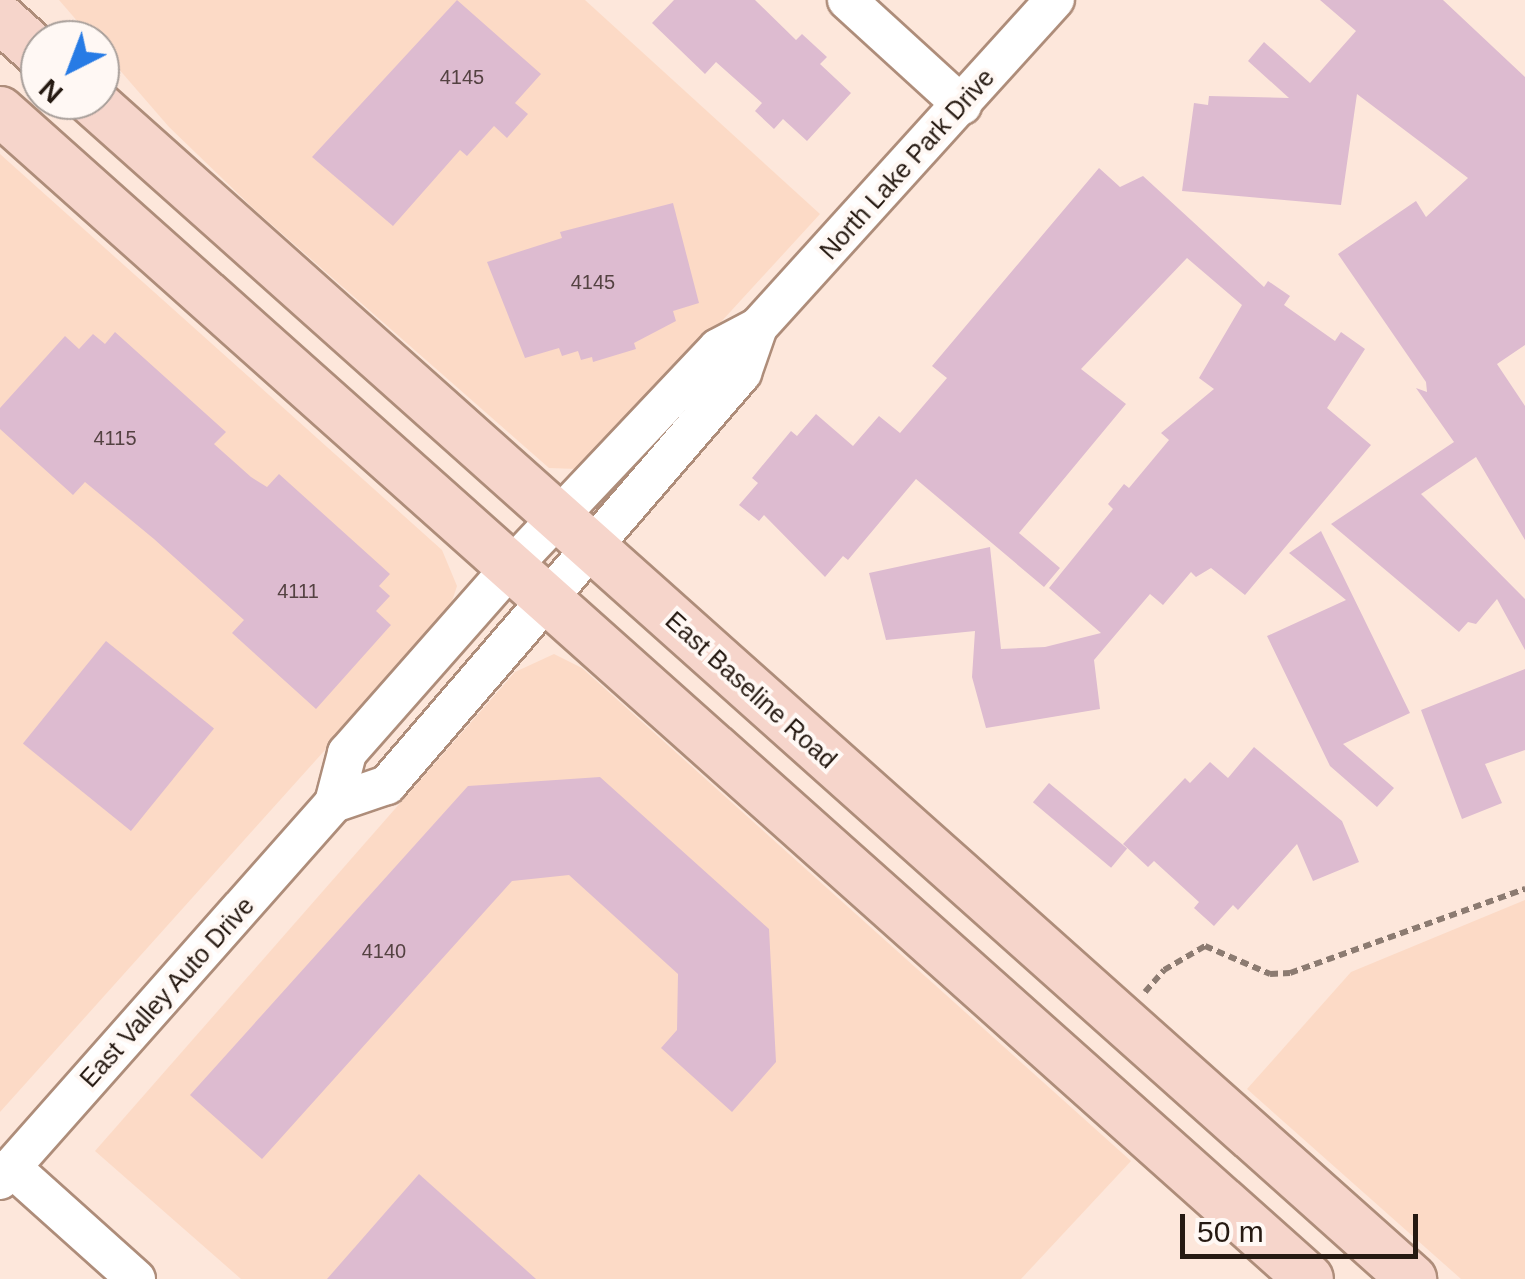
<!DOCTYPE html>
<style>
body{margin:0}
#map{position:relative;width:1525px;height:1279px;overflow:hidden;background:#fde7db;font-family:Helvetica,sans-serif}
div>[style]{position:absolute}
.built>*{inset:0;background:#fcdac6}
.building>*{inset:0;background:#ddbbd0;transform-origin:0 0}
.path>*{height:6px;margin-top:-3px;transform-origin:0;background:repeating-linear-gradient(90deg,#8c7b71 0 8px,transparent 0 13px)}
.roads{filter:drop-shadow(2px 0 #ae8d7a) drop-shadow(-2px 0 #ae8d7a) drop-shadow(0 2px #ae8d7a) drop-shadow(0 -2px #ae8d7a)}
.minor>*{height:38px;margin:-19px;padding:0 19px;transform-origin:19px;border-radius:19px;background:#fff}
.major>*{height:48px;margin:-24px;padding:0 24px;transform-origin:24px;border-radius:24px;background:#f6d5cb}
span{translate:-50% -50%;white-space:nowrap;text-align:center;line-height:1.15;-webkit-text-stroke:8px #fff8f4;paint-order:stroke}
.number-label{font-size:20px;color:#544242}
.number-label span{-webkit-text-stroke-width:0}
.street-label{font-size:25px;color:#261a12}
.north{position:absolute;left:20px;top:20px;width:100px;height:100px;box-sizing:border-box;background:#fff8f4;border:2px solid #a89f9a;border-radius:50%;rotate:222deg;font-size:28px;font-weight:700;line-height:40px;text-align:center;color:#261a12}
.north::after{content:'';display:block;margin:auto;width:35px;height:45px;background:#277be5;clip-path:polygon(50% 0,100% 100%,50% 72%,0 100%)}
.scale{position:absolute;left:1180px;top:1214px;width:238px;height:45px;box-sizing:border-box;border:5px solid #261a12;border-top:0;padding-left:12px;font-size:30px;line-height:35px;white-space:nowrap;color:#261a12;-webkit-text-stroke:8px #fff8f4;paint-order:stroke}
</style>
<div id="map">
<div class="built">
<i style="clip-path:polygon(59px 0,585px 0,820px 214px,601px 453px,577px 469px,549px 468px,254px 209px,169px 127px)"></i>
<i style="clip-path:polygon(0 154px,442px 550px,457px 586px,448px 613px,0 1112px)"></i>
<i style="clip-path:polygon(554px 654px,582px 668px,1131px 1161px,1021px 1279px,241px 1279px,95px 1151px,515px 672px)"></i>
<i style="clip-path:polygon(1525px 900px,1525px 1279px,1461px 1279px,1247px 1089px,1351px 972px)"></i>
</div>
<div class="building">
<i style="clip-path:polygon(457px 0,541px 74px,515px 103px,528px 114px,507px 138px,494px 126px,467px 156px,460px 150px,393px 226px,312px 157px)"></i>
<i style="clip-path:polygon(674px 0,755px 0,796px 40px,802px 34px,827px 57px,820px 64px,851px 93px,807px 141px,783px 119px,774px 129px,755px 111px,762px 103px,716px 62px,705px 74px,652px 23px)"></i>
<i style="clip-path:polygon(1320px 0,1443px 0,1525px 77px,1525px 345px,1497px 364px,1525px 406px,1525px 540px,1476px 457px,1421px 494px,1525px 599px,1525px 650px,1497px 599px,1476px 624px,1468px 622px,1459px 632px,1331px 524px,1454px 442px,1416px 388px,1427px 392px,1426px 382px,1338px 254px,1416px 201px,1426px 217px,1468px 178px,1357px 94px,1341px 205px,1182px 191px,1194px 103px,1208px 105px,1209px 96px,1289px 98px,1248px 61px,1264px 42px,1310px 83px,1356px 31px)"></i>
<i style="clip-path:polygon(1099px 168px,1120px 187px,1143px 176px,1264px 287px,1268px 281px,1290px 296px,1284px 305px,1335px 341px,1341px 332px,1365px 349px,1327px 408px,1371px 445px,1245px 595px,1211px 568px,1196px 577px,1191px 572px,1163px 605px,1150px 594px,1094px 660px,1100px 709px,986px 728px,972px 677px,975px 631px,886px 640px,869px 573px,990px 547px,1001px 649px,1045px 647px,1101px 633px,1049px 588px,1113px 509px,1108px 504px,1124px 484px,1129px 488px,1169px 440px,1161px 433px,1214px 389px,1199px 378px,1242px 305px,1187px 258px,1081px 369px,1126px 404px,1019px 533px,1060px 568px,1044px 587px,916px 479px,848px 560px,843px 556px,825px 577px,764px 515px,759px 521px,739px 505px,758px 483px,752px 478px,791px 431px,797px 436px,816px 414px,853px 446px,879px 416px,900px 433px,947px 378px,932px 366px)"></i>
<i style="clip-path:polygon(673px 203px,699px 303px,673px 311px,676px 321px,634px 343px,636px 349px,593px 362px,592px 357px,581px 360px,578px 351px,562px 356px,559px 348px,525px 358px,487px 262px,562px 238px,560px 232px)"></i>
<i style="clip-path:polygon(115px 332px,226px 432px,214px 444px,251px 477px,267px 487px,279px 474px,390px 574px,379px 586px,390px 596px,376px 611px,391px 625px,316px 709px,232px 633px,244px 620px,154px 539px,85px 482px,73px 495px,0 429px,0 408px,65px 336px,79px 349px,93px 334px,105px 344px)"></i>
<i style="clip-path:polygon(1321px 531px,1410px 713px,1343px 744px,1394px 788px,1377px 807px,1330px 766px,1267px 636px,1346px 600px,1289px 553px)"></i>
<i style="left:106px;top:641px;width:139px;height:132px;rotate:39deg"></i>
<i style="clip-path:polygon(1525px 669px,1525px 750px,1485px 764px,1502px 803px,1462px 819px,1421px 710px)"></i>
<i style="clip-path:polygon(1254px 747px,1342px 821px,1359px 862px,1313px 881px,1297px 844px,1238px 910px,1233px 905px,1214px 926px,1194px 908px,1199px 902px,1154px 861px,1148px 867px,1123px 844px,1185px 778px,1190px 783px,1210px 762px,1228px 778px)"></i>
<i style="clip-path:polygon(600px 777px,769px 929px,776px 1062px,732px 1112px,661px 1048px,677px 1030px,678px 974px,569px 875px,512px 881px,262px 1159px,190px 1095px,468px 786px)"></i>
<i style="left:1049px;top:783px;width:102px;height:25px;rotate:40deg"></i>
<i style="clip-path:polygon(419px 1174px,536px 1279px,327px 1279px)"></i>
</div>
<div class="path">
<i style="left:1145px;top:992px;width:29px;rotate:-49deg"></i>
<i style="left:1164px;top:970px;width:48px;rotate:-30.3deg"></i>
<i style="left:1205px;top:946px;width:71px;rotate:23.3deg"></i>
<i style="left:1270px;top:974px;width:20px;rotate:-3deg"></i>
<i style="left:1290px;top:973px;width:250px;rotate:-19.7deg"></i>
</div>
<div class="roads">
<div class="minor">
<i style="left:847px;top:0;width:156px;rotate:42.4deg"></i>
<i style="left:334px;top:803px;width:56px;rotate:-18.8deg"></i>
<i style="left:387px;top:785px;width:544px;rotate:-49.25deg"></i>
<i style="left:742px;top:373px;width:49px;rotate:-70.8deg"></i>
<i style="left:11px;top:1167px;width:168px;rotate:41.9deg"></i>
<i style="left:0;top:1180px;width:504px;rotate:-48.46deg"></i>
<i style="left:334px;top:803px;width:52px;rotate:-75.4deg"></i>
<i style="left:347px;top:753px;width:248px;rotate:-48.6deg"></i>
<i style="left:511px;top:567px;width:301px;rotate:-46.6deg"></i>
<i style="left:718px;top:348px;width:45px;rotate:-27.7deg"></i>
<i style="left:758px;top:327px;width:442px;rotate:-47.8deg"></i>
</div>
<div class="major">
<i style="left:0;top:18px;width:54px;rotate:42deg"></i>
<i style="left:91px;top:100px;width:1771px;rotate:41.75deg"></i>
<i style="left:0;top:111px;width:1754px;rotate:41.74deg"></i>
</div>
</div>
<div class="number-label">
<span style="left:462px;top:77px">4145</span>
<span style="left:593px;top:282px">4145</span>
<span style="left:115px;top:438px">4115</span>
<span style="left:298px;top:591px">4111</span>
<span style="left:384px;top:951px">4140</span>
</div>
<div class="street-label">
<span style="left:907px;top:164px;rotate:-48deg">North Lake Park Drive</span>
<span style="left:751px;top:690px;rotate:42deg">East Baseline Road</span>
<span style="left:167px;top:992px;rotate:-48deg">East Valley Auto Drive</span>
</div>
<div class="north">N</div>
<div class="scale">50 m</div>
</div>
